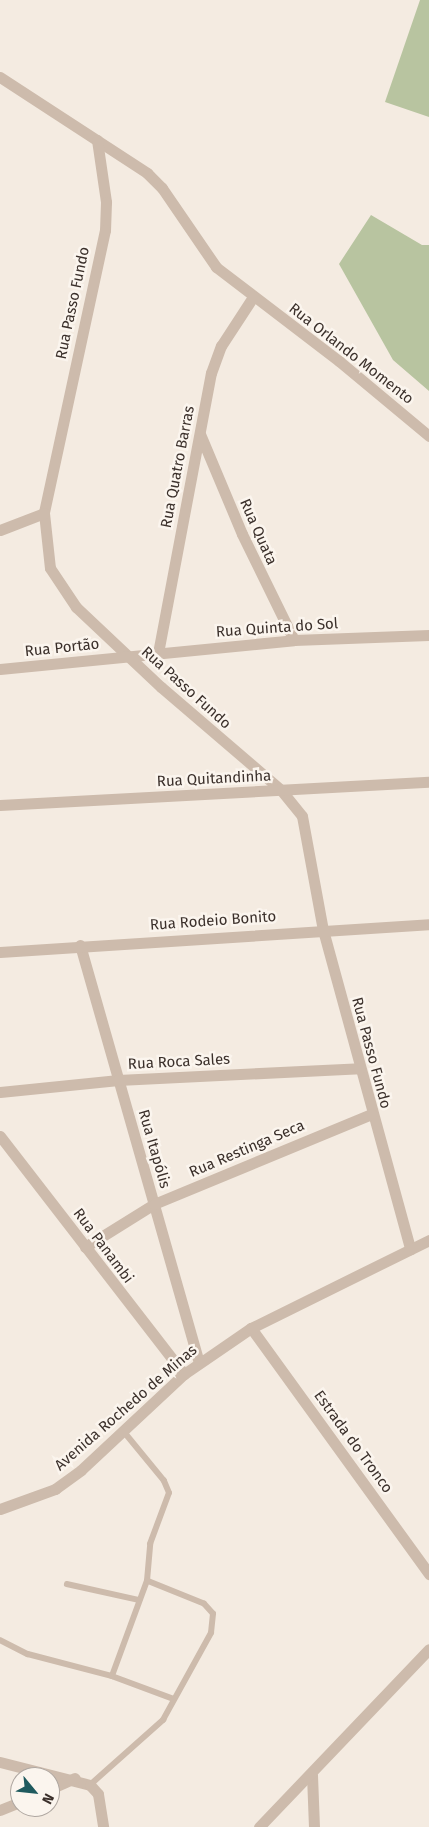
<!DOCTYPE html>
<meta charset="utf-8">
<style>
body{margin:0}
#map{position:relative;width:429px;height:1827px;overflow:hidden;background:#f4ebe1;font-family:"Fira Sans",sans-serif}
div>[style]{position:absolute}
.green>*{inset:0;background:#b8c4a0}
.lane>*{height:5.5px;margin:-2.75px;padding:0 2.75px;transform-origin:2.75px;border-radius:2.75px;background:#cdbbac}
.street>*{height:11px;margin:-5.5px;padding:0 5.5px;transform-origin:5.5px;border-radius:5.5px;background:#cdbbac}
span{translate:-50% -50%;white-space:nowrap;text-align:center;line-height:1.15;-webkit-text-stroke:5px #fbf5ee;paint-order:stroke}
.street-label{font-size:15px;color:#3b302b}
.north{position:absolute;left:10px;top:1767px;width:50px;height:50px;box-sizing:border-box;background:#fbf5ee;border:1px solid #aea6a0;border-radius:50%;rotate:118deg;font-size:14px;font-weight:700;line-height:20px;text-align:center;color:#3b302b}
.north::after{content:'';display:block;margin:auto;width:18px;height:22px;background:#1f5a5e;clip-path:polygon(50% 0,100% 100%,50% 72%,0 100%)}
</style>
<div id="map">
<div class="green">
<i style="clip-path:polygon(420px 0,429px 0,429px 117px,385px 102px)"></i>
<i style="clip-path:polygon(371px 215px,422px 245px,429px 245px,429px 391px,393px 360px,339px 264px)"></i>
</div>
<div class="lane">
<i style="left:67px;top:1584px;width:74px;rotate:12.5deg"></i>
<i style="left:0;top:1640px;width:31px;rotate:27deg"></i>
<i style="left:28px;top:1654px;width:87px;rotate:14.7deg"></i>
<i style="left:112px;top:1676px;width:66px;rotate:20.4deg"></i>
<i style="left:112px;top:1676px;width:101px;rotate:-69.8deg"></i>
<i style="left:147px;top:1581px;width:37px;rotate:-85deg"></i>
<i style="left:150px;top:1544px;width:54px;rotate:-69.6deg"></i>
<i style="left:169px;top:1493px;width:13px;rotate:-113deg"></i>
<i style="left:164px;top:1481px;width:65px;rotate:-129.4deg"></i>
<i style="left:90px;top:1785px;width:98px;rotate:-41.7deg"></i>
<i style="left:163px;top:1720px;width:99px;rotate:-61.1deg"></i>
<i style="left:211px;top:1633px;width:19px;rotate:-84deg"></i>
<i style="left:213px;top:1614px;width:13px;rotate:-132deg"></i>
<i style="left:204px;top:1604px;width:61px;rotate:-158deg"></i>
</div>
<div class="street">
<i style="left:0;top:77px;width:176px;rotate:33.1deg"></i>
<i style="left:147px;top:173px;width:21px;rotate:45deg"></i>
<i style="left:162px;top:188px;width:96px;rotate:55.6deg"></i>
<i style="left:216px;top:267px;width:155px;rotate:37.4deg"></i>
<i style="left:339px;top:361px;width:117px;rotate:39.8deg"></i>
<i style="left:97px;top:140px;width:63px;rotate:81.7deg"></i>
<i style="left:106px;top:202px;width:28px;rotate:92deg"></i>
<i style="left:105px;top:230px;width:289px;rotate:102.2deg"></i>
<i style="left:44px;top:513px;width:55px;rotate:83.8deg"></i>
<i style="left:50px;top:568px;width:47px;rotate:56.3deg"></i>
<i style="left:76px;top:607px;width:117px;rotate:43.3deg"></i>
<i style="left:161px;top:687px;width:158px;rotate:40.6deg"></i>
<i style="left:281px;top:790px;width:33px;rotate:51deg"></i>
<i style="left:302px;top:816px;width:116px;rotate:79.6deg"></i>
<i style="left:323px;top:930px;width:331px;rotate:74.7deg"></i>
<i style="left:200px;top:434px;width:108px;rotate:67.2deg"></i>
<i style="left:242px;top:534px;width:118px;rotate:63.9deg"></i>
<i style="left:0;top:530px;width:47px;rotate:-21.1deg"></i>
<i style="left:158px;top:653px;width:285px;rotate:-79.3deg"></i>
<i style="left:211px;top:373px;width:29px;rotate:-70deg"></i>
<i style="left:221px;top:346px;width:59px;rotate:-56.9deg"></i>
<i style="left:0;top:669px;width:295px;rotate:-5.6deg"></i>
<i style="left:294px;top:640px;width:135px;rotate:-2.1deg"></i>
<i style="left:0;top:805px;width:430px;rotate:-3.1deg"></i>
<i style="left:80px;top:945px;width:434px;rotate:74.1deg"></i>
<i style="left:0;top:952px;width:430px;rotate:-3.7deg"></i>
<i style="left:0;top:1092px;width:119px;rotate:-5.8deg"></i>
<i style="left:118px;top:1080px;width:242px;rotate:-2.8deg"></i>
<i style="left:0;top:1136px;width:301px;rotate:52.3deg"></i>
<i style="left:85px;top:1247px;width:81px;rotate:-31.9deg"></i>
<i style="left:154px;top:1204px;width:235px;rotate:-22.5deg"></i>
<i style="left:251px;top:1328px;width:304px;rotate:54.1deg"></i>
<i style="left:0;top:1509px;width:59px;rotate:-20deg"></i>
<i style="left:55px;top:1489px;width:32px;rotate:-36deg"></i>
<i style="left:81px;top:1470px;width:141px;rotate:-43deg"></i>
<i style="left:184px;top:1374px;width:81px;rotate:-34.5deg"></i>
<i style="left:251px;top:1328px;width:199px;rotate:-26.3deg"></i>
<i style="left:0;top:1762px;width:93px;rotate:14.3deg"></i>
<i style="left:90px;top:1785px;width:12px;rotate:48deg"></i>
<i style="left:98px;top:1794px;width:33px;rotate:81deg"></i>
<i style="left:312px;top:1775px;width:52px;rotate:87.8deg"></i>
<i style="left:50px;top:1789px;width:27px;rotate:-24deg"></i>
<i style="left:0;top:1810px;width:22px;rotate:-22deg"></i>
<i style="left:259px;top:1827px;width:246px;rotate:-46.3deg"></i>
</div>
<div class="street-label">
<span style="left:73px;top:303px;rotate:-78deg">Rua Passo Fundo</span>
<span style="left:351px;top:354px;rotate:38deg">Rua Orlando Momento</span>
<span style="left:178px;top:467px;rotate:-79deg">Rua Quatro Barras</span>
<span style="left:258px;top:532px;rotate:66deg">Rua Quata</span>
<span style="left:277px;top:628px;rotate:-4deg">Rua Quinta do Sol</span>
<span style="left:62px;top:648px;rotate:-6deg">Rua Portão</span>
<span style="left:186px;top:688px;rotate:42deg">Rua Passo Fundo</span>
<span style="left:214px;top:779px;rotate:-3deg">Rua Quitandinha</span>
<span style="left:213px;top:921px;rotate:-4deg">Rua Rodeio Bonito</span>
<span style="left:371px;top:1053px;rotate:75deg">Rua Passo Fundo</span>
<span style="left:179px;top:1062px;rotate:-3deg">Rua Roca Sales</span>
<span style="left:154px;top:1149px;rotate:74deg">Rua Itapólis</span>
<span style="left:247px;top:1149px;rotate:-23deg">Rua Restinga Seca</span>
<span style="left:103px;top:1246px;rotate:53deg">Rua Panambi</span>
<span style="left:126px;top:1408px;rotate:-41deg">Avenida Rochedo de Minas</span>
<span style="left:353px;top:1442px;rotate:54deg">Estrada do Tronco</span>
</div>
<div class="north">N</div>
</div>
